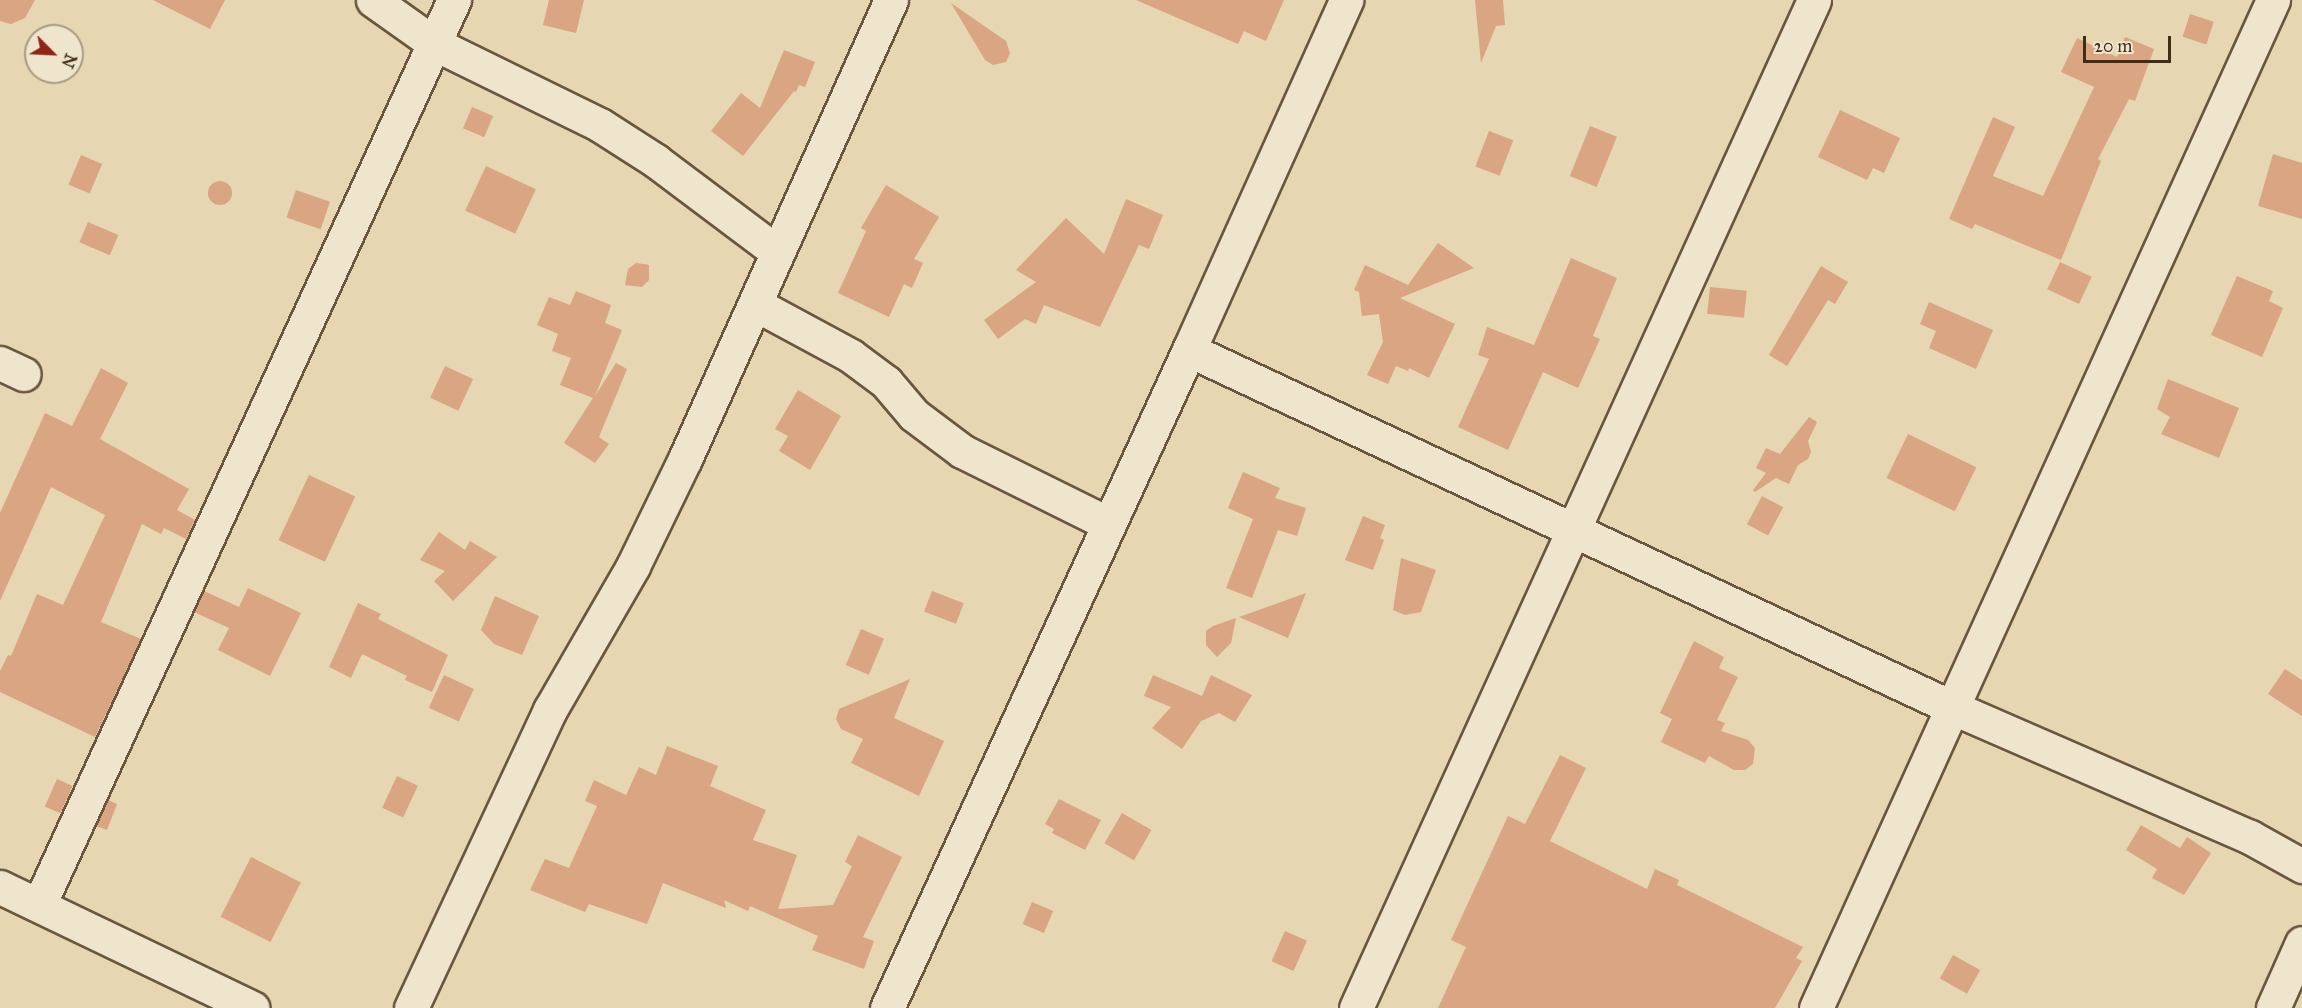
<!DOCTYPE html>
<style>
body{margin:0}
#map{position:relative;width:2302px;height:1008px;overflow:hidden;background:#e6d6b1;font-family:"IM FELL Great Primer",serif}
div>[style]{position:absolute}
.building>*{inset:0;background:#d9a583;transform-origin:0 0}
.round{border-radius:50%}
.roads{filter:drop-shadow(2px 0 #6a563e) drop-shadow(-2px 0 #6a563e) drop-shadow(0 2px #6a563e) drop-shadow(0 -2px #6a563e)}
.street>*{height:33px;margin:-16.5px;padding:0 16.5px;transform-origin:16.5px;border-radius:16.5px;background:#efe4cc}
.secondary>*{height:33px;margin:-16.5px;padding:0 16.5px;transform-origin:16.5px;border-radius:16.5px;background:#efe4cc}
span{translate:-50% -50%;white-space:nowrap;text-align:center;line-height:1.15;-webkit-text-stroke:6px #efe4cc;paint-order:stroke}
.north{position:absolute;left:24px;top:24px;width:60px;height:60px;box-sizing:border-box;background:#efe4cc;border:2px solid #a99a84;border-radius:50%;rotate:114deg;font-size:16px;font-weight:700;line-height:24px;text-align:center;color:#402c17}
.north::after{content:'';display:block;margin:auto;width:21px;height:27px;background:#8f2418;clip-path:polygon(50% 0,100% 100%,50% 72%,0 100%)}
.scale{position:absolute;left:2083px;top:36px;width:88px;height:27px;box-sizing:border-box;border:3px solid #402c17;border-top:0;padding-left:8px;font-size:18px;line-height:21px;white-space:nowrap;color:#402c17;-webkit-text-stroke:4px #efe4cc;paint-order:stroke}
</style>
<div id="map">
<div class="building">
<i style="clip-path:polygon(0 0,35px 0,25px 18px,11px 24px,0 21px)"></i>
<i style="clip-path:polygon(153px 0,225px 0,210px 29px)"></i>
<i style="clip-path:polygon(549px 0,584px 0,576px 33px,543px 25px)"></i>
<i style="clip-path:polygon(1136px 0,1284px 0,1266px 41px,1244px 31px,1238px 44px)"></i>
<i style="clip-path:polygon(1475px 0,1503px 0,1505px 25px,1496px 26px,1481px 63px)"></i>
<i style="clip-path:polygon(951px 3px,1006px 41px,1010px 53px,1006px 62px,993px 65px,985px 60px)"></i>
<i style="left:2190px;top:14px;width:25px;height:24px;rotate:18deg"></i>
<i style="clip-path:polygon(2125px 37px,2154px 49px,2135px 101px,2129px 99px,2098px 159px,2101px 161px,2061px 260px,1975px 224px,1972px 229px,1949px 219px,1993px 117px,2015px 127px,1993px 176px,2043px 196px,2094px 87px,2061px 72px,2077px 38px,2117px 57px)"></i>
<i style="clip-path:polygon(784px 50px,815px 62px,805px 87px,799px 85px,796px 92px,794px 91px,743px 156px,711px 131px,741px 93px,760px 108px)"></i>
<i style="left:472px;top:107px;width:23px;height:23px;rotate:23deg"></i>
<i style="clip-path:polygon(1840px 110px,1900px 138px,1884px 173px,1873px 168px,1867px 180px,1818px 157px)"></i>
<i style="left:1590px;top:126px;width:29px;height:54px;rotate:22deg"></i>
<i style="left:1489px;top:131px;width:26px;height:38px;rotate:21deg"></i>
<i style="clip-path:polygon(2273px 154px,2302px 163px,2302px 219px,2258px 206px)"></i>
<i style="left:81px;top:155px;width:23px;height:32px;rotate:23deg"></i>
<i style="left:486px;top:166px;width:55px;height:49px;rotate:25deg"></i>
<i class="round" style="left:208px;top:181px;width:24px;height:24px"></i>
<i style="clip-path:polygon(886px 185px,939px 217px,914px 259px,923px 263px,912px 288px,904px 284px,889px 317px,838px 293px,866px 231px,861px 228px)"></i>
<i style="left:296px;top:190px;width:36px;height:29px;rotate:19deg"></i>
<i style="clip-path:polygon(1126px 199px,1163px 215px,1149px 249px,1139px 245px,1100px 327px,1044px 305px,1036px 324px,1025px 319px,998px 339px,984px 320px,1036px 282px,1016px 270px,1066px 218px,1104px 254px)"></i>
<i style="left:88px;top:222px;width:33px;height:22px;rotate:23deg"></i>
<i style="clip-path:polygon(1438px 243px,1474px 268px,1400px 298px,1455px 324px,1429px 378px,1409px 368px,1408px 371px,1396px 366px,1388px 384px,1367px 375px,1383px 342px,1379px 314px,1362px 316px,1359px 292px,1354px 290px,1365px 265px,1408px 285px)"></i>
<i style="clip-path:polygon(1571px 258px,1617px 278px,1593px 336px,1600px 339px,1578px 388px,1543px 372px,1508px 450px,1458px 427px,1489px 359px,1478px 355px,1487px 327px,1534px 345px)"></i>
<i style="left:2060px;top:262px;width:35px;height:30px;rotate:25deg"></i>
<i style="clip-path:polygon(636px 263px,649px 265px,649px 280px,642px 287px,625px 285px,628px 269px)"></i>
<i style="clip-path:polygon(1821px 266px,1848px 282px,1835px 304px,1828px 300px,1787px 366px,1769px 355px)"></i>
<i style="clip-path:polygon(2237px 276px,2273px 291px,2269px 301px,2283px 308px,2262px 357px,2211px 335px)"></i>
<i style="left:1710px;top:287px;width:37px;height:27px;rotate:6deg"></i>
<i style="clip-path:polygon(576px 291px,611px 305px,605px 323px,622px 330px,595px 396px,616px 363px,627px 369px,599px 437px,609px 444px,595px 463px,564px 443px,593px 398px,560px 385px,571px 358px,552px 351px,558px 334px,537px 325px,549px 297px,570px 305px)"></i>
<i style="clip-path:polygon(1929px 302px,1993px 330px,1976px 369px,1929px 348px,1936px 331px,1920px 324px)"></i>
<i style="left:445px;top:366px;width:31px;height:35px;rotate:25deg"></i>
<i style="clip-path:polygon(101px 368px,128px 383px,100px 439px,189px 489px,177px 510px,195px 520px,186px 539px,164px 528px,161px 534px,142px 524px,101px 622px,141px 639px,95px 737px,0 692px,0 671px,8px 655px,11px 656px,37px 594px,63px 605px,105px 515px,51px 487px,0 601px,0 513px,45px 413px,72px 426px)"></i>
<i style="clip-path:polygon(2168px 379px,2239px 408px,2219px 458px,2161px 434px,2170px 417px,2157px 409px)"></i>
<i style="clip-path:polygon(798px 390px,841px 416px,810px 470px,779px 451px,788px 436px,775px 429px)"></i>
<i style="clip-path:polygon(1809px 417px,1817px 422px,1808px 441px,1811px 452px,1808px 459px,1798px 465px,1789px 484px,1776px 478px,1755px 492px,1753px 490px,1766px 473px,1756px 468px,1766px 448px,1780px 454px)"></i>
<i style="left:1908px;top:434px;width:76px;height:49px;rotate:26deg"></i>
<i style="clip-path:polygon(1243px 472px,1280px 488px,1275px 498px,1306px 508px,1297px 536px,1278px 530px,1252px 598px,1226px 588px,1253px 519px,1228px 508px)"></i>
<i style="left:309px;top:475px;width:51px;height:72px;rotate:25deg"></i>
<i style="left:1762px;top:496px;width:24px;height:32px;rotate:28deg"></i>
<i style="clip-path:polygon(1363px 516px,1385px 525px,1380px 538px,1384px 540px,1373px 570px,1345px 560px)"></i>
<i style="clip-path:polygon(439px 532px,465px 550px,470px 541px,497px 557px,453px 601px,434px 581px,445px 571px,420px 560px)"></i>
<i style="clip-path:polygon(1401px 558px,1436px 570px,1421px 612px,1405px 615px,1393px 610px)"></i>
<i style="clip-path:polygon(248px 588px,301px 613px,270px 676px,218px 650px,229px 628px,194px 612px,204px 591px,239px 607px)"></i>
<i style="left:932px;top:591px;width:34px;height:22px;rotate:21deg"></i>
<i style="clip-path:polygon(1306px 593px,1288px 638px,1239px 617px)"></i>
<i style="clip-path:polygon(495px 596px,539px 616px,522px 655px,494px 644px,481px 630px)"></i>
<i style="clip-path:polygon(358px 603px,381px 614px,378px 619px,448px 655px,432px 692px,405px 680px,407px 676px,362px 654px,351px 678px,329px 667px)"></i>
<i style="clip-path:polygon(1236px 618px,1231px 643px,1217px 657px,1206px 645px,1206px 631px,1213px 626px)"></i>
<i style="left:861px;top:629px;width:25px;height:39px;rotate:23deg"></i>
<i style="clip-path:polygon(1694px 641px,1724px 657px,1719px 668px,1738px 677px,1717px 720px,1725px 723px,1721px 731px,1748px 740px,1755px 748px,1753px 764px,1745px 770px,1734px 770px,1709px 756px,1705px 763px,1661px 742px,1672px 719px,1660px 713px)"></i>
<i style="clip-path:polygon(2285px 669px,2302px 680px,2302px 716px,2268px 694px)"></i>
<i style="left:444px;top:675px;width:33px;height:36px;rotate:25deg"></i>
<i style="clip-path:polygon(1153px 675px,1202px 696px,1211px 675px,1252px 695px,1235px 722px,1219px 713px,1201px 721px,1182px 749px,1152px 728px,1171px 707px,1144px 696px)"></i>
<i style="clip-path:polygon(910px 679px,894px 718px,944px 741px,919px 796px,851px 763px,863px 739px,841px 729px,836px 719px,839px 709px)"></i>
<i style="clip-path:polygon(667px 746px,718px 766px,710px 786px,766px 810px,753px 840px,797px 855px,778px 909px,833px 905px,852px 866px,845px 862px,858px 835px,902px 857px,863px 937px,874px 941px,864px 969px,812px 950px,818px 936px,750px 906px,748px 911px,724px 900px,726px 908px,663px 883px,647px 924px,589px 904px,585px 912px,530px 890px,545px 859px,569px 868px,597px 806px,585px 801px,594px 780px,626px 795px,639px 767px,656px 775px)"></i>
<i style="clip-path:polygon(1560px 755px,1586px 768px,1550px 841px,1647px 889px,1655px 869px,1679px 880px,1677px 885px,1803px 947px,1796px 958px,1802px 961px,1775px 1008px,1438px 1008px,1466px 947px,1451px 940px,1508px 816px,1525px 824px)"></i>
<i style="left:397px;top:776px;width:23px;height:35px;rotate:25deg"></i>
<i style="left:57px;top:779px;width:17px;height:30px;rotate:24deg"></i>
<i style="clip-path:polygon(1059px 799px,1101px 820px,1085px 850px,1052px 833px,1054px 829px,1045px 824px)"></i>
<i style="clip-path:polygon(108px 800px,117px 804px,107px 830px,96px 826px)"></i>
<i style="left:1122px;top:813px;width:34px;height:35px;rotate:30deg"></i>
<i style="clip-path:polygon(2141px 825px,2180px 848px,2187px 837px,2211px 853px,2184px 895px,2152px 878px,2157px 869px,2126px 850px)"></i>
<i style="left:251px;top:857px;width:56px;height:67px;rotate:27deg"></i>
<i style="left:1032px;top:902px;width:23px;height:24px;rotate:23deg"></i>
<i style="left:1285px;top:931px;width:24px;height:33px;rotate:24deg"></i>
<i style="left:1953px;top:955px;width:31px;height:27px;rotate:29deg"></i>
</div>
<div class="roads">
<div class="street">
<i style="left:373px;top:0;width:76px;rotate:35.4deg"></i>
<i style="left:435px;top:44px;width:184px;rotate:26.1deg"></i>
<i style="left:600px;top:125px;width:67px;rotate:32.7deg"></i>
<i style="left:656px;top:161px;width:151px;rotate:36.9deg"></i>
<i style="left:755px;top:304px;width:109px;rotate:28.4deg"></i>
<i style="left:851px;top:356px;width:44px;rotate:36.6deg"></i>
<i style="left:886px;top:382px;width:43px;rotate:49.7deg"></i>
<i style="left:914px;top:415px;width:60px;rotate:36.9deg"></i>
<i style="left:962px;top:451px;width:164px;rotate:26.4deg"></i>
<i style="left:1189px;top:350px;width:841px;rotate:25.1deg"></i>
<i style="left:1951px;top:707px;width:326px;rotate:23.5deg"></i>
<i style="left:2250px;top:837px;width:60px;rotate:29.1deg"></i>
<i style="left:0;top:363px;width:26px;rotate:25deg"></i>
<i style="left:39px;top:905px;width:996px;rotate:-65.37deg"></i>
<i style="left:411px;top:1008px;width:329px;rotate:-65deg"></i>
<i style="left:550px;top:710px;width:166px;rotate:-60deg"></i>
<i style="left:633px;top:566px;width:119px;rotate:-64.1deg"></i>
<i style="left:685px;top:459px;width:503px;rotate:-65.83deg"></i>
<i style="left:887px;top:1008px;width:724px;rotate:-65.35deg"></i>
<i style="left:1189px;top:350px;width:384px;rotate:-65.8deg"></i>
<i style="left:1356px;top:1008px;width:1107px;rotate:-65.56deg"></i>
<i style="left:1816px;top:1008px;width:1107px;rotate:-65.61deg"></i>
<i style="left:2273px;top:1008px;width:71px;rotate:-66deg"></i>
</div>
<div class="secondary">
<i style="left:0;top:887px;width:280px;rotate:25.6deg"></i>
</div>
</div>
<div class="north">N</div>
<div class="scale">20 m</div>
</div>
